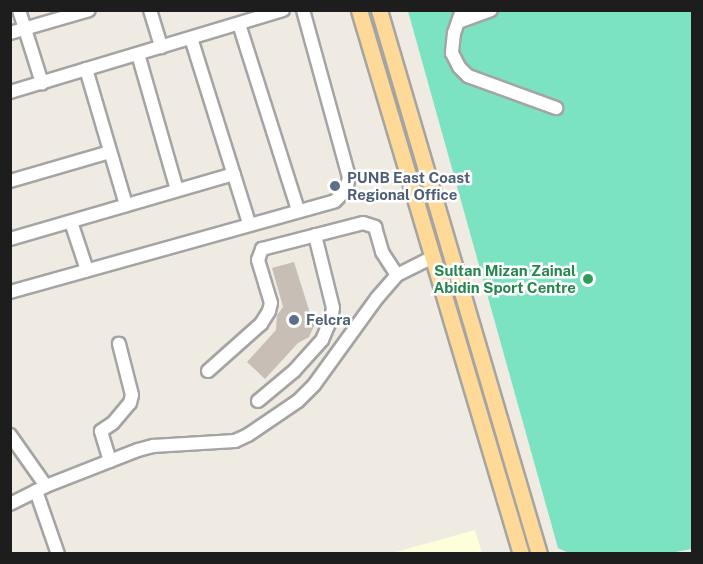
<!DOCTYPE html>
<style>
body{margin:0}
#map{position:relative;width:703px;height:564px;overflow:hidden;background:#efebe2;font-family:"Public Sans",sans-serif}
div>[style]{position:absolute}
.education>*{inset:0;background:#fdffdb}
.pitch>*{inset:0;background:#7be3c2}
.building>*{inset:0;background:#c7beb5}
.roads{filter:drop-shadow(2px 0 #a4a4a4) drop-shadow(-2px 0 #a4a4a4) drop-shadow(0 2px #a4a4a4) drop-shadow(0 -2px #a4a4a4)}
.minor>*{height:12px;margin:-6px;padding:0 6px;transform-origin:6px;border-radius:6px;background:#fff}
.major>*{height:15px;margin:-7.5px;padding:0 7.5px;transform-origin:7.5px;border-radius:7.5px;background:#ffd997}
.dots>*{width:16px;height:16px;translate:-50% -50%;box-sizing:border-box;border:3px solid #fff;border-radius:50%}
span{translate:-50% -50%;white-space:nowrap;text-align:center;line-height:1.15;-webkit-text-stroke:5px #fff;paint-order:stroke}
.service-label{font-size:15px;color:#4e5e75;font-weight:700}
.left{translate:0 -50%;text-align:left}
.leisure-label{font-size:15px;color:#27864d;font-weight:700}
.right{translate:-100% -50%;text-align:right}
.frame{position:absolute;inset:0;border:12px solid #1d1d1d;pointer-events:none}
</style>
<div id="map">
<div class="education">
<i style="clip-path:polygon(475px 530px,482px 553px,392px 553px)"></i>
</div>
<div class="pitch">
<i style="clip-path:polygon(408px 11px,692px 11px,692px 549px,664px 554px,571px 554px,558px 548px)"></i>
</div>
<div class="building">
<i style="clip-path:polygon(294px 262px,314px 326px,309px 337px,298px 343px,265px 379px,247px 362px,276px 330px,277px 315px,283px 307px,272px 268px)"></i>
</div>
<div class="roads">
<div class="minor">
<i style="left:19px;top:10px;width:77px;rotate:72.5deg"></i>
<i style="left:150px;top:10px;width:39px;rotate:73deg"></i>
<i style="left:462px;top:10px;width:24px;rotate:109deg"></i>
<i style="left:454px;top:33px;width:20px;rotate:96deg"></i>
<i style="left:452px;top:53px;width:16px;rotate:63deg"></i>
<i style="left:459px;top:67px;width:13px;rotate:45deg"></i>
<i style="left:468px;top:76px;width:94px;rotate:20deg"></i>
<i style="left:458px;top:22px;width:35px;rotate:-20deg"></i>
<i style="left:239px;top:24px;width:195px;rotate:72.4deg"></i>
<i style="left:10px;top:33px;width:82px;rotate:-16.2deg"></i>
<i style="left:191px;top:38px;width:194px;rotate:72.6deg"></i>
<i style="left:138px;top:54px;width:141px;rotate:74deg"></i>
<i style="left:86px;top:69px;width:142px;rotate:73.6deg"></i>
<i style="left:10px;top:92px;width:285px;rotate:-16.7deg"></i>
<i style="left:10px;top:181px;width:104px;rotate:-16.2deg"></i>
<i style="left:71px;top:222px;width:51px;rotate:71.6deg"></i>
<i style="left:10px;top:239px;width:233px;rotate:-16.2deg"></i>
<i style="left:10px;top:292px;width:337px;rotate:-15.6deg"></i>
<i style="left:335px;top:201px;width:16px;rotate:-45deg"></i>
<i style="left:346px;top:190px;width:13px;rotate:-77deg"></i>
<i style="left:349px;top:177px;width:173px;rotate:-105.4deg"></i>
<i style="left:208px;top:371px;width:71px;rotate:-41.6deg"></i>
<i style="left:261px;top:324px;width:15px;rotate:-58deg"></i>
<i style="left:269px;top:311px;width:8px;rotate:-76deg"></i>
<i style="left:271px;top:303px;width:45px;rotate:-106.8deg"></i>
<i style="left:258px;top:260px;width:12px;rotate:-70deg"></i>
<i style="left:262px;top:249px;width:104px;rotate:-14.4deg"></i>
<i style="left:363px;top:223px;width:13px;rotate:18deg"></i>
<i style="left:375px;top:227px;width:26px;rotate:74deg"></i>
<i style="left:382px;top:252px;width:27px;rotate:57deg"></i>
<i style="left:258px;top:401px;width:47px;rotate:-39.8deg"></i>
<i style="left:294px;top:371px;width:42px;rotate:-47.9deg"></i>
<i style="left:322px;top:340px;width:23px;rotate:-67deg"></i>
<i style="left:331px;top:319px;width:11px;rotate:-80deg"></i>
<i style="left:333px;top:308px;width:75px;rotate:-103.9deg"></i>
<i style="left:10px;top:435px;width:62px;rotate:54.8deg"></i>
<i style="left:110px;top:461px;width:31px;rotate:-107deg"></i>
<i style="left:101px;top:431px;width:14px;rotate:-34deg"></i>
<i style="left:113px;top:423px;width:26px;rotate:-50deg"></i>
<i style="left:130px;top:403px;width:8px;rotate:-76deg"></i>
<i style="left:132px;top:395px;width:53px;rotate:-104.3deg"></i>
<i style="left:36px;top:491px;width:67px;rotate:70.8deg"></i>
<i style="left:10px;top:504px;width:40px;rotate:-26.6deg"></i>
<i style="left:46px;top:486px;width:99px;rotate:-21.4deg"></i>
<i style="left:138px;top:450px;width:16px;rotate:-15deg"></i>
<i style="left:153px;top:446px;width:82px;rotate:-3.5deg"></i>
<i style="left:235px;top:441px;width:14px;rotate:-25deg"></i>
<i style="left:248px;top:435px;width:60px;rotate:-34.2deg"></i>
<i style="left:298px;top:401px;width:23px;rotate:-45deg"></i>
<i style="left:314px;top:385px;width:107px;rotate:-54.1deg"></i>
<i style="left:377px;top:298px;width:30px;rotate:-49deg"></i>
<i style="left:397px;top:275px;width:40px;rotate:-26.6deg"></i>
</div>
<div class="major">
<i style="left:359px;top:10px;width:568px;rotate:73.42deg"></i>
<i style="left:379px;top:10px;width:567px;rotate:73.61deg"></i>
</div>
</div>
<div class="dots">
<i style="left:335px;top:186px;background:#5c6f8a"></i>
<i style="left:588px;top:279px;background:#2e9e5b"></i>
<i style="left:294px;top:320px;background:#5c6f8a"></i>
</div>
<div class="service-label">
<span class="left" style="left:347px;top:186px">PUNB East Coast<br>Regional Office</span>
<span class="left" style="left:306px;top:320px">Felcra</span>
</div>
<div class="leisure-label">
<span class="right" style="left:576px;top:279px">Sultan Mizan Zainal<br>Abidin Sport Centre</span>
</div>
<div class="frame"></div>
</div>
